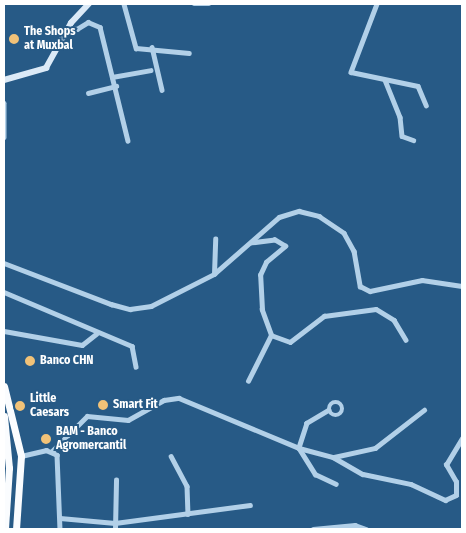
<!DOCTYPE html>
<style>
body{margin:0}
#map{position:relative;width:466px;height:533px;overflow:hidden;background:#275a86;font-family:"Fira Sans Condensed",sans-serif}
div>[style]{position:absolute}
.minor>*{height:4.5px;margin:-2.25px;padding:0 2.25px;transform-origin:2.25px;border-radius:2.25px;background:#b2d0e8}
.minor>.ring{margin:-2.25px;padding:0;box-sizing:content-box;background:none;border:4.5px solid #b2d0e8;border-radius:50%}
.secondary>*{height:5.5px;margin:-2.75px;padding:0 2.75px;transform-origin:2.75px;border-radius:2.75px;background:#dceaf7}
.trunk>*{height:7px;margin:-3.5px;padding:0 3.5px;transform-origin:3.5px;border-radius:3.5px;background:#fafcfe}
.dots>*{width:14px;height:14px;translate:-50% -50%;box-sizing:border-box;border:2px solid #275a86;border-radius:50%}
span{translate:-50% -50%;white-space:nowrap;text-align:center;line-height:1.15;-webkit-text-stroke:4px #275a86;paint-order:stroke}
.poi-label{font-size:12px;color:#fff;font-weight:700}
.left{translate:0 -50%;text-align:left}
.frame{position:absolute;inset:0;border:5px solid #fff;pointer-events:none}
</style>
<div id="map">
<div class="minor">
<i style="left:124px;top:4px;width:46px;rotate:74.7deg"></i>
<i style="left:136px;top:48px;width:53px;rotate:5.4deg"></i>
<i style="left:194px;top:4px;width:15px"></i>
<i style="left:377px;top:4px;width:73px;rotate:110.9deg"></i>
<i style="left:351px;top:72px;width:68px;rotate:11.8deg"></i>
<i style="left:418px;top:86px;width:21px;rotate:67deg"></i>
<i style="left:68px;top:28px;width:9px;rotate:6deg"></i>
<i style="left:77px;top:29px;width:13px;rotate:-32deg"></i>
<i style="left:88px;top:22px;width:13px;rotate:23deg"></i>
<i style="left:100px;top:27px;width:117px;rotate:76.2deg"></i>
<i style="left:152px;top:47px;width:44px;rotate:76.9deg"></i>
<i style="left:112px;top:77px;width:39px;rotate:-10deg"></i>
<i style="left:385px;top:80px;width:40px;rotate:68deg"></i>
<i style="left:400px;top:117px;width:19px;rotate:84deg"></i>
<i style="left:402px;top:136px;width:12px;rotate:20deg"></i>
<i style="left:88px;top:93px;width:29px;rotate:-14deg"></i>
<i style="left:4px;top:103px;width:34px;rotate:90deg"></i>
<i style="left:4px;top:263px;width:115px;rotate:21deg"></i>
<i style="left:111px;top:304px;width:20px;rotate:15deg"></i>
<i style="left:130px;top:309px;width:21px;rotate:-8deg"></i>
<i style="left:151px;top:306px;width:71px;rotate:-26.9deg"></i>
<i style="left:214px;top:274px;width:86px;rotate:-41.2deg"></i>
<i style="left:279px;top:217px;width:21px;rotate:-17deg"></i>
<i style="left:299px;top:211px;width:21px;rotate:14deg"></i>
<i style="left:319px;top:216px;width:30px;rotate:34deg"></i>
<i style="left:344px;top:233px;width:21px;rotate:61deg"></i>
<i style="left:354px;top:251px;width:36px;rotate:80deg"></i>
<i style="left:360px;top:286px;width:11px;rotate:27deg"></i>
<i style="left:370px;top:291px;width:53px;rotate:-11.9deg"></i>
<i style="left:422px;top:280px;width:40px;rotate:8.5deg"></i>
<i style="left:214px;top:274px;width:35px;rotate:-88deg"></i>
<i style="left:4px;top:292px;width:139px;rotate:22.9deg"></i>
<i style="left:132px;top:346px;width:21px;rotate:79deg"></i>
<i style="left:4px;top:331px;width:79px;rotate:10.2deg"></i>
<i style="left:82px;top:345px;width:18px;rotate:-38deg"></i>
<i style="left:271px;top:335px;width:20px;rotate:20deg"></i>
<i style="left:290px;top:342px;width:43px;rotate:-37.4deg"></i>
<i style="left:324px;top:316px;width:52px;rotate:-7.7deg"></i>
<i style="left:376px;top:309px;width:21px;rotate:31deg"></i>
<i style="left:394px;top:320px;width:23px;rotate:59deg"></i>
<i style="left:248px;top:381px;width:51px;rotate:-63.4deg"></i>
<i style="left:271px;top:335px;width:27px;rotate:-110deg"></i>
<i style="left:262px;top:310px;width:35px;rotate:-93deg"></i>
<i style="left:260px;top:275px;width:14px;rotate:-65deg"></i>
<i style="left:266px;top:262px;width:25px;rotate:-40deg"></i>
<i style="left:285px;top:246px;width:12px;rotate:-149deg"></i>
<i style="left:275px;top:240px;width:23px;rotate:173deg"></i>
<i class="ring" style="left:329px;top:402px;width:9.5px;height:9.5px"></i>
<i style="left:329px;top:410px;width:26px;rotate:149deg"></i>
<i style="left:307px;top:423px;width:26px;rotate:108deg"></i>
<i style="left:299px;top:448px;width:31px;rotate:58deg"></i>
<i style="left:315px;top:474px;width:23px;rotate:25deg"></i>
<i style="left:52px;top:451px;width:49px;rotate:-45deg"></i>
<i style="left:87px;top:416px;width:41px;rotate:5.6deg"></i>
<i style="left:128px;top:420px;width:41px;rotate:-29.1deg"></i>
<i style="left:164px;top:400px;width:15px;rotate:-8deg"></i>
<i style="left:179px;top:398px;width:130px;rotate:22.6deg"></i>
<i style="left:299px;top:448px;width:35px;rotate:15deg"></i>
<i style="left:333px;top:457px;width:34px;rotate:30deg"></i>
<i style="left:363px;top:474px;width:49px;rotate:11.8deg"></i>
<i style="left:411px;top:484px;width:38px;rotate:25deg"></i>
<i style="left:445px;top:500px;width:12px;rotate:-24deg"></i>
<i style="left:456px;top:495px;width:13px;rotate:-90deg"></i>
<i style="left:456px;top:482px;width:20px;rotate:-120deg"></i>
<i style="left:446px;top:465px;width:31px;rotate:-59deg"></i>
<i style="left:21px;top:456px;width:26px;rotate:-13deg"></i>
<i style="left:46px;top:450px;width:12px;rotate:24deg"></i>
<i style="left:57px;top:455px;width:74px;rotate:87.7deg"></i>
<i style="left:171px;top:456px;width:34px;rotate:62deg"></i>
<i style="left:187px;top:486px;width:28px;rotate:88deg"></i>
<i style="left:334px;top:457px;width:42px;rotate:-12.4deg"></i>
<i style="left:375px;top:448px;width:62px;rotate:-37.8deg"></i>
<i style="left:60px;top:518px;width:55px;rotate:5.2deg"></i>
<i style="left:115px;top:523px;width:136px;rotate:-7.6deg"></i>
<i style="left:115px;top:529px;width:49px;rotate:-88.8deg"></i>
<i style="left:313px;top:529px;width:42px;rotate:-5.4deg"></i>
<i style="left:355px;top:525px;width:12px;rotate:20deg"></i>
</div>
<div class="secondary">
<i style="left:4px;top:80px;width:44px;rotate:-15.9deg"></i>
<i style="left:46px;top:68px;width:51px;rotate:-60.9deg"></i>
<i style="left:71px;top:23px;width:26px;rotate:-47deg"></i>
</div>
<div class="trunk">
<i style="left:4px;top:386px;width:72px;rotate:76.3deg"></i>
<i style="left:21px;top:456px;width:73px;rotate:93.9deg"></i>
<i style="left:4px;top:416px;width:52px;rotate:84.5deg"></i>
<i style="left:9px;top:468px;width:61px;rotate:93.8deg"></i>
</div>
<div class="dots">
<i style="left:14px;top:39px;background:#f1c278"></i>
<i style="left:30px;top:361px;background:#f1c278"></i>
<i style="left:103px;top:405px;background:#f1c278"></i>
<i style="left:20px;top:406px;background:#f1c278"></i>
<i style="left:46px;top:439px;background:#f1c278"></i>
</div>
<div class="poi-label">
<span class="left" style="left:24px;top:39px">The Shops<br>at Muxbal</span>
<span class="left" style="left:40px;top:361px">Banco CHN</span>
<span class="left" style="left:30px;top:406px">Little<br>Caesars</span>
<span class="left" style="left:113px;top:405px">Smart Fit</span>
<span class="left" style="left:56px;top:439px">BAM - Banco<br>Agromercantil</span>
</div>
<div class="frame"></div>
</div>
